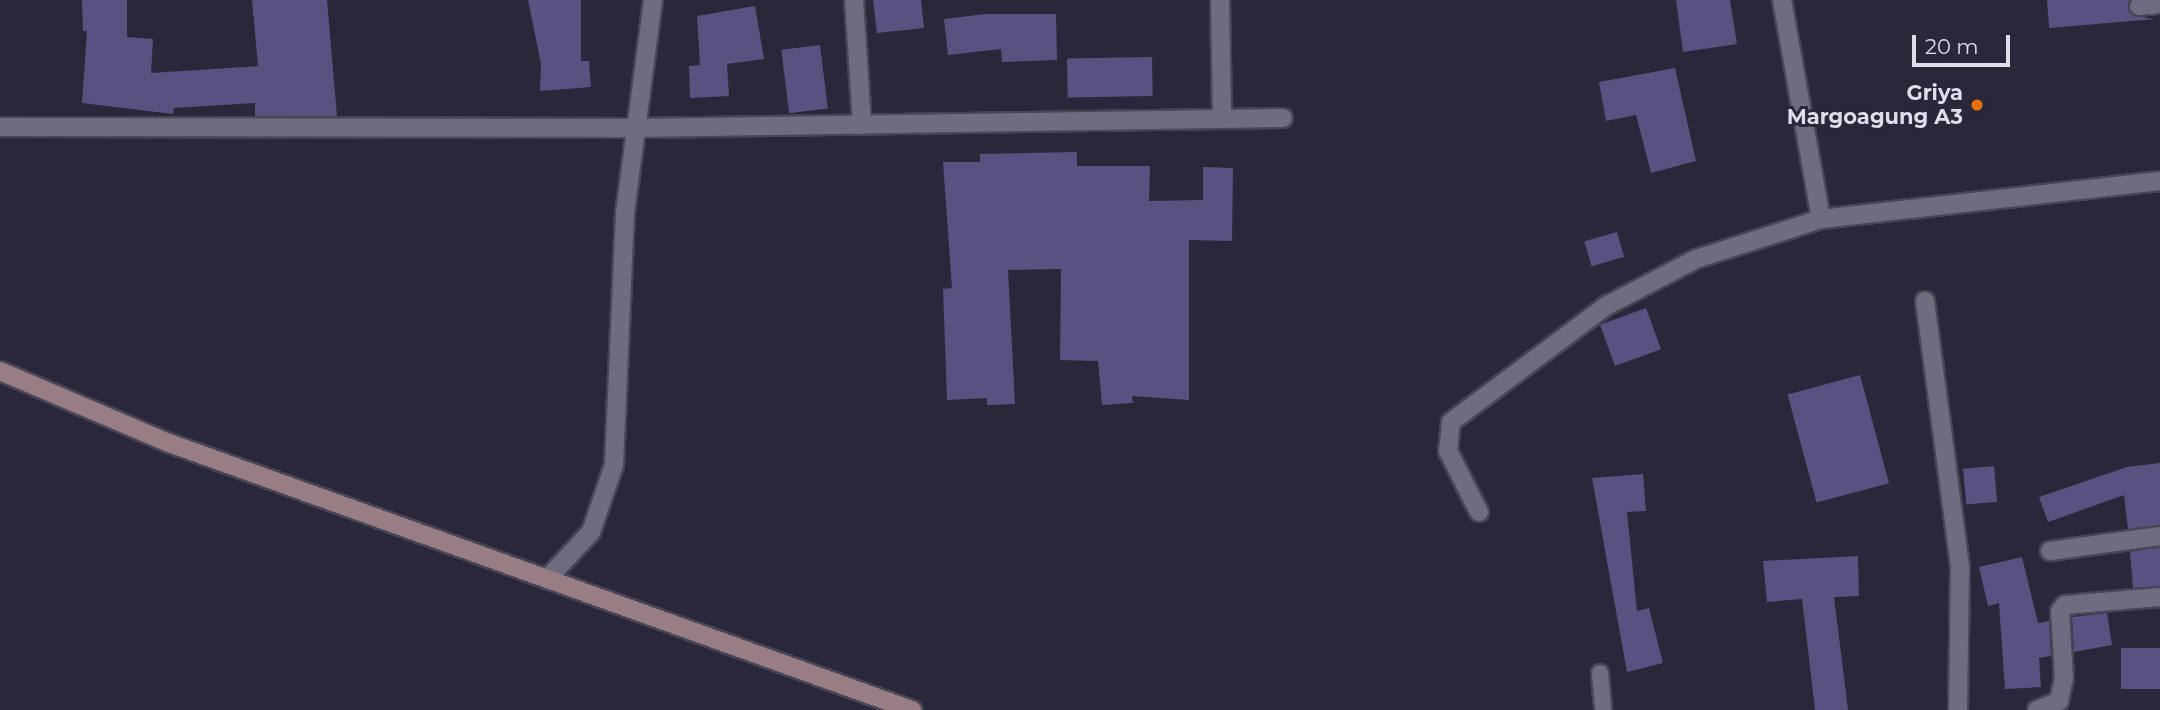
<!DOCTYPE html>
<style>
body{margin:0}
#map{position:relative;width:2160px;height:710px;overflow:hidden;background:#2a273a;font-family:Montserrat,sans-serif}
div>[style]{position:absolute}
.building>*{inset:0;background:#5b5181;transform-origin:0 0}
.roads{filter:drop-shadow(2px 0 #484555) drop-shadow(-2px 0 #484555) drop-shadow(0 2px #484555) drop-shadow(0 -2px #484555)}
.lane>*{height:16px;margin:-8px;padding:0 8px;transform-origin:8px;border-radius:8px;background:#6f6c82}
.street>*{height:18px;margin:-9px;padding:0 9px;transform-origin:9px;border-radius:9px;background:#6f6c82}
.secondary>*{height:18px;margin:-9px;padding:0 9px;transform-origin:9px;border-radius:9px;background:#987d84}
.dots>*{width:19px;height:19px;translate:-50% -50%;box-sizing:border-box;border:4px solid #2a273a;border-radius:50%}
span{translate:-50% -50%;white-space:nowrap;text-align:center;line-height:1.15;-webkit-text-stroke:6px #2a273a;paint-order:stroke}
.poi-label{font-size:21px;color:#dfddea;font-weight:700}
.right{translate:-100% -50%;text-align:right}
.scale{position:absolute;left:1912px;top:35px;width:98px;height:32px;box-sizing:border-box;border:4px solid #dfddea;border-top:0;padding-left:9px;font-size:21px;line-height:24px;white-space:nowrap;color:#dfddea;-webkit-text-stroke:5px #2a273a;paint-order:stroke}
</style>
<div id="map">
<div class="building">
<i style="clip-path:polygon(82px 0,127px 0,127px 37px,153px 39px,151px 73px,258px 66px,252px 0,327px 0,337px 116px,255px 116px,255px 103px,174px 108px,173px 114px,82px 103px,87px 31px,83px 31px)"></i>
<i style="clip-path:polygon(528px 0,581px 0,581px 61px,589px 61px,591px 87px,540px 91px,541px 64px)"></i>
<i style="clip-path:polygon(873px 0,921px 0,924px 28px,877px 33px)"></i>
<i style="clip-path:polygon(1676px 0,1730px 0,1737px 44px,1683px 52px)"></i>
<i style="clip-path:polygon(2047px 0,2130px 0,2134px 16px,2155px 19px,2049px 28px)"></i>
<i style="clip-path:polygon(755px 6px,764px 59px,727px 64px,729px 96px,690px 98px,689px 66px,700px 65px,697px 16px)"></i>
<i style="clip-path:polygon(985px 14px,1056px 14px,1057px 60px,1002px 62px,1001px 49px,948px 55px,944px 19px)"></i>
<i style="left:820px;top:45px;width:64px;height:39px;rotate:83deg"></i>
<i style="left:1152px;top:57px;width:39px;height:85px;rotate:89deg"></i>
<i style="clip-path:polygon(1675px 68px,1696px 161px,1651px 173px,1636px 115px,1606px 121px,1599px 82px)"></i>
<i style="clip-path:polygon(1077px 152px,1077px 166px,1150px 166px,1149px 201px,1203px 200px,1203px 167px,1233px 168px,1232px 241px,1189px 240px,1189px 400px,1132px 396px,1133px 403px,1102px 405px,1098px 361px,1060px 360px,1061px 269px,1008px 270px,1015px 404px,987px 405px,987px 398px,947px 400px,943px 289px,952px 288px,943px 162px,980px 162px,980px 154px)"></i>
<i style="left:1617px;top:232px;width:26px;height:34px;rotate:74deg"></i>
<i style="left:1646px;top:308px;width:44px;height:49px;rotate:70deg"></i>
<i style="left:1860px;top:375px;width:112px;height:75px;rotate:75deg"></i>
<i style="clip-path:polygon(2160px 463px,2160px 525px,2128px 529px,2124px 495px,2048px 522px,2039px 497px,2127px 467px)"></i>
<i style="left:1994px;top:466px;width:36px;height:31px;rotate:85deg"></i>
<i style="clip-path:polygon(1643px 474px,1646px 511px,1627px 512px,1637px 611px,1649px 608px,1663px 663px,1627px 672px,1592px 478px)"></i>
<i style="clip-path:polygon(2160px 547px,2160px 586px,2133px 588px,2130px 552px)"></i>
<i style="clip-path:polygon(1858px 556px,1859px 596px,1834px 597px,1848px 710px,1815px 710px,1802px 599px,1767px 602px,1763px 561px)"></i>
<i style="clip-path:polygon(2022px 557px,2038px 623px,2049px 621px,2051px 656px,2039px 658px,2041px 687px,2005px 689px,1999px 603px,1988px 606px,1979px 567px)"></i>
<i style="clip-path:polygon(2107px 613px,2112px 645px,2074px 652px,2072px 617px)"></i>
<i style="left:2121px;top:648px;width:39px;height:41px"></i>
</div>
<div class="roads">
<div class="lane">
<i style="left:1600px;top:673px;width:37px;rotate:85deg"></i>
</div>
<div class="street">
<i style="left:854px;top:0;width:125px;rotate:86.3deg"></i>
<i style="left:1220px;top:0;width:119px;rotate:89deg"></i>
<i style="left:1782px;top:0;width:222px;rotate:79.9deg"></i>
<i style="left:2139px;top:6px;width:21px;rotate:-5deg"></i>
<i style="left:0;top:127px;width:638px;rotate:0.09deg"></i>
<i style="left:638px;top:128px;width:645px;rotate:-0.89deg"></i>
<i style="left:1925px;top:301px;width:269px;rotate:82.5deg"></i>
<i style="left:1960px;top:568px;width:142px;rotate:90.8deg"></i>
<i style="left:1479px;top:512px;width:68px;rotate:-116.9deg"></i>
<i style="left:1448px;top:451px;width:29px;rotate:-84deg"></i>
<i style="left:1451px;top:422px;width:194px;rotate:-36.8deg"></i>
<i style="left:1606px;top:306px;width:102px;rotate:-27.6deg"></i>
<i style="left:1696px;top:259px;width:131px;rotate:-17.7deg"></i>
<i style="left:1821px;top:219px;width:341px;rotate:-6.4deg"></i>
<i style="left:2050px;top:551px;width:111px;rotate:-7.8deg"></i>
<i style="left:547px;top:579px;width:64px;rotate:-46.9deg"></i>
<i style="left:591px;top:532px;width:71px;rotate:-71.1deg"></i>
<i style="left:614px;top:465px;width:252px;rotate:-87.5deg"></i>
<i style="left:625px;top:213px;width:215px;rotate:-82.5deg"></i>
<i style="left:2037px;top:710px;width:24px;rotate:-22deg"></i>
<i style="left:2059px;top:701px;width:24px;rotate:-78deg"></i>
<i style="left:2064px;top:678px;width:67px;rotate:-93.4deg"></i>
<i style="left:2060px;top:611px;width:8px;rotate:-50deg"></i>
<i style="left:2065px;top:605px;width:95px;rotate:-4.8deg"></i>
</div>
<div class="secondary">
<i style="left:0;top:371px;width:184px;rotate:23.1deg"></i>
<i style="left:169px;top:443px;width:790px;rotate:19.77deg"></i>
</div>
</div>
<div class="dots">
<i style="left:1977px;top:105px;background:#e8710a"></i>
</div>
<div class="poi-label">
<span class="right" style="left:1963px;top:105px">Griya<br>Margoagung A3</span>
</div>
<div class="scale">20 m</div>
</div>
